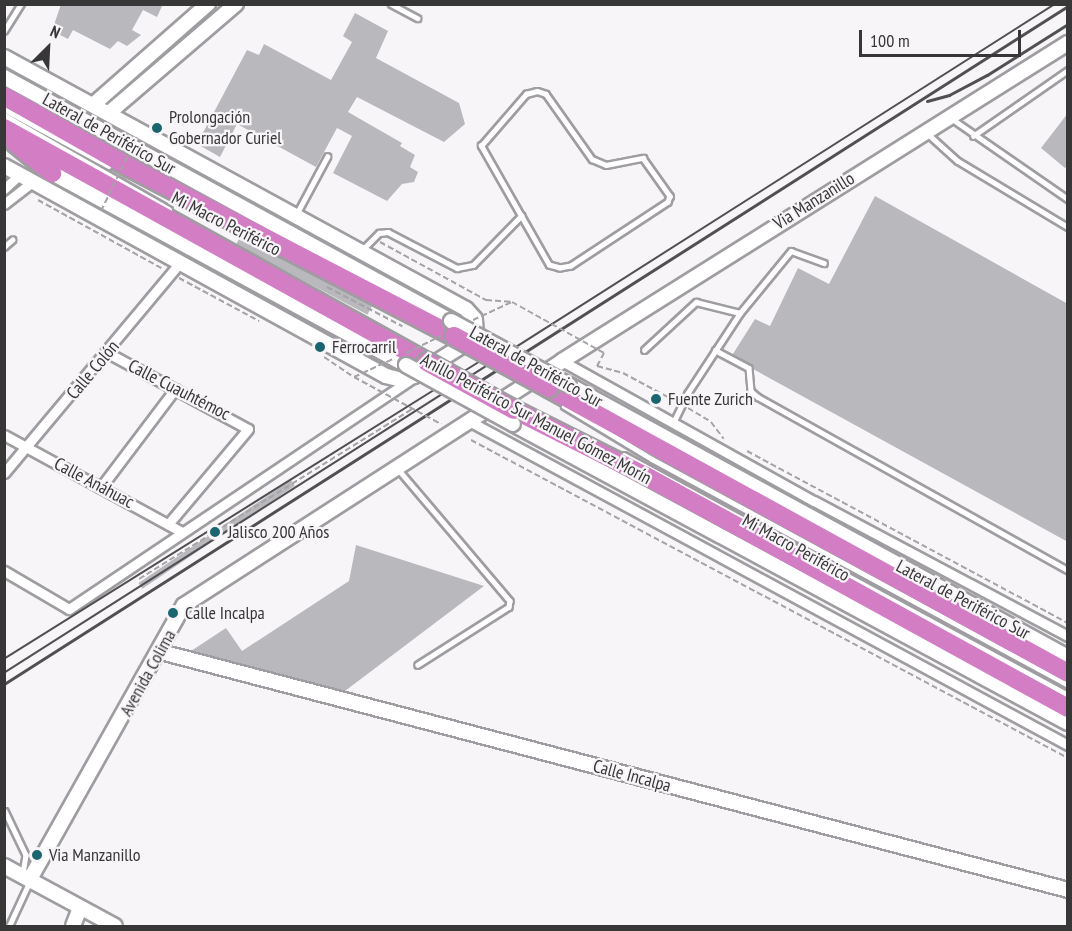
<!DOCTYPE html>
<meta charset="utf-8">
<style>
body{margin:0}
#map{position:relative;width:1072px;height:931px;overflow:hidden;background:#f8f5f9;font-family:"PT Sans Narrow",sans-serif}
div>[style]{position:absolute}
.building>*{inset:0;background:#b9b9bd;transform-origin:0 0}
.path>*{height:2px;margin-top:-1px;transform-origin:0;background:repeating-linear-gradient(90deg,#a5a3a6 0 6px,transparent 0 9px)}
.roads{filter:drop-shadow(2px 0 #9f9da1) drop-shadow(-2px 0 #9f9da1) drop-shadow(0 2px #9f9da1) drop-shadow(0 -2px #9f9da1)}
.lane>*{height:4.5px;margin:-2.25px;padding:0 2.25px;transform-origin:2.25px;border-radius:2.25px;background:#fff}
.street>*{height:9px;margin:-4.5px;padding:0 4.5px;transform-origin:4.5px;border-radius:4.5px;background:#fff}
.secondary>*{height:14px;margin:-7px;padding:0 7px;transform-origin:7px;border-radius:7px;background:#fff}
.highway>*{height:18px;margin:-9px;padding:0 9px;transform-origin:9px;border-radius:9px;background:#d37dc5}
.tram>*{height:1.5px;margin:-0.75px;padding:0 0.75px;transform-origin:0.75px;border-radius:0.75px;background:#504f51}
.rail>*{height:3px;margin:-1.5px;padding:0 1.5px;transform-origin:1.5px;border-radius:1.5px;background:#504f51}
.path-bridge>*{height:2px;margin-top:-1px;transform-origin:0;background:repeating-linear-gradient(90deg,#a5a3a6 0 6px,transparent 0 9px)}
.bridges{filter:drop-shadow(2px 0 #9f9da1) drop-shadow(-2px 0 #9f9da1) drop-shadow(0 2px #9f9da1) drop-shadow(0 -2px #9f9da1)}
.secondary-bridge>*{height:14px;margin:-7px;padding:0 7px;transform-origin:7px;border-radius:7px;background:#fff}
.highway-bridge>*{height:18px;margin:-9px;padding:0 9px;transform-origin:9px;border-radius:9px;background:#d37dc5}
.dots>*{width:16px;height:16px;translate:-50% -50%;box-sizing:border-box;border:3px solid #f8f5f9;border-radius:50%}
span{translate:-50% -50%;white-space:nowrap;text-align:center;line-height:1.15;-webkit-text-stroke:4.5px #f8f5f9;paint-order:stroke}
.poi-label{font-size:18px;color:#383738}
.left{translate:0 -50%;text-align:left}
.street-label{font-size:18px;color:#383738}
.frame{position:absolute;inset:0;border:6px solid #383738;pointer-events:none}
.north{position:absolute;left:18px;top:18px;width:60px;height:60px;-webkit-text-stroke:4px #f8f5f9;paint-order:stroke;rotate:24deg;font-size:16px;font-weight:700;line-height:24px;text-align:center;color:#383738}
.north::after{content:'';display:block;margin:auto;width:21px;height:27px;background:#383738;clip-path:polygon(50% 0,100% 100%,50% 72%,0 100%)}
.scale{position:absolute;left:859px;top:30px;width:162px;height:27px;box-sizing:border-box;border:3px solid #383738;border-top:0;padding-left:8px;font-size:18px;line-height:21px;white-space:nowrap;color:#383738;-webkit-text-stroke:4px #f8f5f9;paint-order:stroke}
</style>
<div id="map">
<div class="building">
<i style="clip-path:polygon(61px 4px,163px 4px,157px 17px,143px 10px,132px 30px,141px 35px,127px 46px,118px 41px,110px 49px,73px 30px,68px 39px,52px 31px)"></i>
<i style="clip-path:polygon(355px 13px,388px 31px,376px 58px,459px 103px,465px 124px,444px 142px,357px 97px,348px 112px,402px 143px,400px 146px,415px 155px,410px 167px,418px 172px,414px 182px,402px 184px,387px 201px,333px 173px,352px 136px,337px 128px,316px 167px,237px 124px,220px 157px,197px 144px,247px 50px,259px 55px,264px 44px,331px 80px,352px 42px,343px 36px)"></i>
<i style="clip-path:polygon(1068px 113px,1068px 165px,1065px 168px,1041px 148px)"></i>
<i style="clip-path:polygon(875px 196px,1068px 304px,1068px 542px,731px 357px,755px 319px,770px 326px,798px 268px,829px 284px)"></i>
<i style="left:241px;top:235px;width:149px;height:11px;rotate:28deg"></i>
<i style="left:291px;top:480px;width:7px;height:184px;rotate:56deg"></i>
<i style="clip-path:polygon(356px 545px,484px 586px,341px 694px,188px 653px,226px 628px,242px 651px,349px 581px)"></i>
</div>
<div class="path">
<i style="left:38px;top:200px;width:141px;rotate:28.9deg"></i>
<i style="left:380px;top:242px;width:121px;rotate:28.7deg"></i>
<i style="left:486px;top:300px;width:26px;rotate:4deg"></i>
<i style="left:179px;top:278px;width:91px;rotate:28.3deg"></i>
<i style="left:327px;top:287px;width:85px;rotate:27.5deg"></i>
<i style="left:604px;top:353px;width:15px;rotate:118deg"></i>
<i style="left:597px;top:366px;width:27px;rotate:15deg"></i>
<i style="left:623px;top:373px;width:59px;rotate:28.3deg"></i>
<i style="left:324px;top:357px;width:36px;rotate:34deg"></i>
<i style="left:688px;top:408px;width:27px;rotate:31deg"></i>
<i style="left:711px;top:422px;width:21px;rotate:53deg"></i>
<i style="left:471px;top:440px;width:676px;rotate:28.04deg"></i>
<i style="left:747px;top:451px;width:364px;rotate:28.2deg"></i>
<i style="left:139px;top:579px;width:322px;rotate:-31.9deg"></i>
</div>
<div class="roads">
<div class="lane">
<i style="left:391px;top:4px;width:30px;rotate:28deg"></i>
<i style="left:4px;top:31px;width:32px;rotate:-58deg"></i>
<i style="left:4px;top:109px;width:119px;rotate:28.5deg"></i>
<i style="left:4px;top:115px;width:190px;rotate:29.7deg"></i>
<i style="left:951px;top:118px;width:142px;rotate:34.7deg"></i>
<i style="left:928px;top:134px;width:40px;rotate:42deg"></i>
<i style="left:958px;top:161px;width:128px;rotate:31deg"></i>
<i style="left:973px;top:136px;width:116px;rotate:-34.8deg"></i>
<i style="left:297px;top:213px;width:64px;rotate:-61.8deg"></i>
<i style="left:4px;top:247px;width:11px;rotate:-41deg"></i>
<i style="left:362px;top:250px;width:24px;rotate:-45deg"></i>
<i style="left:379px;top:233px;width:9px;rotate:-6deg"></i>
<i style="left:388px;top:232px;width:78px;rotate:27.6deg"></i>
<i style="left:457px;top:268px;width:16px;rotate:-11deg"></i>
<i style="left:473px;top:265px;width:69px;rotate:-45.6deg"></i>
<i style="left:521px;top:216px;width:81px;rotate:-119.7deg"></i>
<i style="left:481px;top:146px;width:69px;rotate:-49.1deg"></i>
<i style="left:526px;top:94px;width:11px;rotate:-15deg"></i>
<i style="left:537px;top:91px;width:9px;rotate:18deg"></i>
<i style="left:546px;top:94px;width:80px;rotate:54.7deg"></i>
<i style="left:592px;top:159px;width:15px;rotate:23deg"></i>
<i style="left:606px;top:165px;width:38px;rotate:-11deg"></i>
<i style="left:643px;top:158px;width:47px;rotate:54.6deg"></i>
<i style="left:670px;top:196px;width:6px;rotate:108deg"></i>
<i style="left:668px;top:202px;width:116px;rotate:146.6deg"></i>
<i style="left:571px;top:266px;width:11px;rotate:170deg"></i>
<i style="left:560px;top:268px;width:11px;rotate:-165deg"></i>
<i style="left:549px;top:265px;width:56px;rotate:-119.7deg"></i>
<i style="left:644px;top:350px;width:71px;rotate:-42.7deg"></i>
<i style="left:696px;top:302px;width:45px;rotate:14deg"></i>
<i style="left:715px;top:350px;width:38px;rotate:28deg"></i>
<i style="left:749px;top:368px;width:23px;rotate:85deg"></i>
<i style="left:751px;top:391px;width:9px;rotate:41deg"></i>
<i style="left:758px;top:397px;width:355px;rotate:29.2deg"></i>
<i style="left:564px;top:406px;width:103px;rotate:31.1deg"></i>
<i style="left:652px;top:459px;width:473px;rotate:28.5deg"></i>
<i style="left:674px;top:421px;width:30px;rotate:-64deg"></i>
<i style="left:687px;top:394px;width:97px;rotate:-56.8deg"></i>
<i style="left:740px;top:313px;width:80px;rotate:-50.6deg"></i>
<i style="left:791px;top:251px;width:35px;rotate:20deg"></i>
<i style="left:624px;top:455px;width:505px;rotate:28.39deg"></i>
<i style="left:398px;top:469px;width:173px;rotate:49.7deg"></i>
<i style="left:510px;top:601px;width:6px;rotate:99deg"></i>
<i style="left:509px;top:607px;width:108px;rotate:147.5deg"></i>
<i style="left:5px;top:811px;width:49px;rotate:64.5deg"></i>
<i style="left:26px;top:855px;width:20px;rotate:99deg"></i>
<i style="left:9px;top:926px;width:47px;rotate:-65.1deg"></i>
</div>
<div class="street">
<i style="left:4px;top:189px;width:21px;rotate:-43deg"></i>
<i style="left:4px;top:204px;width:36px;rotate:-38deg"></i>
<i style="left:108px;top:353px;width:159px;rotate:28.5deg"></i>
<i style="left:248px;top:429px;width:123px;rotate:130deg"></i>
<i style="left:562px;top:361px;width:288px;rotate:29.1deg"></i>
<i style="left:814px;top:501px;width:288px;rotate:28deg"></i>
<i style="left:469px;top:421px;width:681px;rotate:28.41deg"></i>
<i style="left:4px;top:435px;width:203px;rotate:28.6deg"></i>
<i style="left:4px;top:473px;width:273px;rotate:-50.1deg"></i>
<i style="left:101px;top:487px;width:123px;rotate:-52.9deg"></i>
<i style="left:4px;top:571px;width:75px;rotate:30.3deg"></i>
<i style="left:69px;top:609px;width:409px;rotate:-33.9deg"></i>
</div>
<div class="secondary">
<i style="left:4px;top:57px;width:526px;rotate:28.61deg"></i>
<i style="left:466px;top:309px;width:13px;rotate:48deg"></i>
<i style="left:475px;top:319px;width:18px;rotate:87deg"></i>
<i style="left:476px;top:337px;width:73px;rotate:147.8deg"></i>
<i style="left:414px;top:376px;width:13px;rotate:162deg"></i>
<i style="left:402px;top:380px;width:16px;rotate:-166deg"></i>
<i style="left:386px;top:376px;width:436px;rotate:-151.2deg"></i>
<i style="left:4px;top:77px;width:509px;rotate:28.63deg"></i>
<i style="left:94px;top:104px;width:152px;rotate:-41.3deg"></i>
<i style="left:110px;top:112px;width:166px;rotate:-40.6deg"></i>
<i style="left:43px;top:168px;width:413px;rotate:28.5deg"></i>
<i style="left:569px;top:385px;width:568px;rotate:28.59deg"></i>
<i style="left:513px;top:424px;width:630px;rotate:28.31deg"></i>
<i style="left:161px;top:652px;width:938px;rotate:14.7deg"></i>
<i style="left:4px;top:866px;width:126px;rotate:28.4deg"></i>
<i style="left:30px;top:879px;width:314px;rotate:-60.7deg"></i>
<i style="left:184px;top:605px;width:450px;rotate:-32.8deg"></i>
<i style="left:562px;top:361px;width:598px;rotate:-32.15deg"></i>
<i style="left:73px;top:926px;width:19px;rotate:-69deg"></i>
</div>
<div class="highway">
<i style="left:4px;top:96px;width:146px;rotate:29.6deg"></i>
<i style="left:131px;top:168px;width:364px;rotate:27.5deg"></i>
<i style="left:4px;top:128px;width:483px;rotate:29deg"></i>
<i style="left:15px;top:143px;width:48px;rotate:39deg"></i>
<i style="left:549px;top:388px;width:592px;rotate:28.77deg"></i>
<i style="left:514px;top:410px;width:145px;rotate:26.6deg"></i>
<i style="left:644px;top:475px;width:484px;rotate:28.8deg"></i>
</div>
</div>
<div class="tram">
<i style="left:4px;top:659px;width:560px;rotate:-32.02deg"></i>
<i style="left:4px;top:673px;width:1246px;rotate:-32.48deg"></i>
</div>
<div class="rail">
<i style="left:927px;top:101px;width:23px;rotate:-15deg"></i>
<i style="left:949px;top:95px;width:43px;rotate:-27.8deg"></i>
<i style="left:987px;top:75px;width:96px;rotate:-32.2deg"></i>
<i style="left:4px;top:684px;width:1262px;rotate:-32.51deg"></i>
</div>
<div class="path-bridge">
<i style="left:101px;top:211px;width:82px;rotate:-64.1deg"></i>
<i style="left:473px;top:320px;width:43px;rotate:-24.8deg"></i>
<i style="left:512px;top:302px;width:105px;rotate:29deg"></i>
<i style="left:406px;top:353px;width:39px;rotate:-26deg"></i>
<i style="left:354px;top:377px;width:45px;rotate:-24.9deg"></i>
<i style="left:354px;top:377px;width:99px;rotate:28.4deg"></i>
</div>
<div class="bridges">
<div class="secondary-bridge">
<i style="left:451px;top:321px;width:134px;rotate:28.5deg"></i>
<i style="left:406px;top:365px;width:122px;rotate:28.9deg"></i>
</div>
<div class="highway-bridge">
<i style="left:454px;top:336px;width:108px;rotate:28.7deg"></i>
<i style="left:427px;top:362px;width:99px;rotate:28.9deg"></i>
</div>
</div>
<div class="dots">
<i style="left:157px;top:128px;background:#1a6570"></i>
<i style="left:320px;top:347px;background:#1a6570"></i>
<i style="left:656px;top:399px;background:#1a6570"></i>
<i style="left:215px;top:532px;background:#1a6570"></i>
<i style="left:173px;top:613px;background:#1a6570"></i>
<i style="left:37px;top:855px;background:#1a6570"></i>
</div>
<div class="poi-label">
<span class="left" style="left:169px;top:128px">Prolongación<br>Gobernador Curiel</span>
<span class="left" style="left:332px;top:347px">Ferrocarril</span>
<span class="left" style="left:668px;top:399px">Fuente Zurich</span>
<span class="left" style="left:228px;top:532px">Jalisco 200 Años</span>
<span class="left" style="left:185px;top:613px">Calle Incalpa</span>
<span class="left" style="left:49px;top:855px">Via Manzanillo</span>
</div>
<div class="street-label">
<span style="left:109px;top:134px;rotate:29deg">Lateral de Periférico Sur</span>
<span style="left:814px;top:201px;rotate:-32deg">Via Manzanillo</span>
<span style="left:226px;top:224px;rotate:27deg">Mi Macro Periférico</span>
<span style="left:536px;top:367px;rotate:29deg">Lateral de Periférico Sur</span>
<span style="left:93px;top:370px;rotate:-50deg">Calle Colón</span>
<span style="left:179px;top:390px;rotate:27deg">Calle Cuauhtémoc</span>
<span style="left:536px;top:419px;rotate:28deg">Anillo Periférico Sur Manuel Gómez Morín</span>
<span style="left:94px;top:483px;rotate:28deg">Calle Anáhuac</span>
<span style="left:796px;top:548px;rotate:29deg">Mi Macro Periférico</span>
<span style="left:963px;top:600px;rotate:28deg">Lateral de Periférico Sur</span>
<span style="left:148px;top:673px;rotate:-61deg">Avenida Colima</span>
<span style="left:632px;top:776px;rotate:15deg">Calle Incalpa</span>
</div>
<div class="frame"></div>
<div class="north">N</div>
<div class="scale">100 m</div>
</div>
